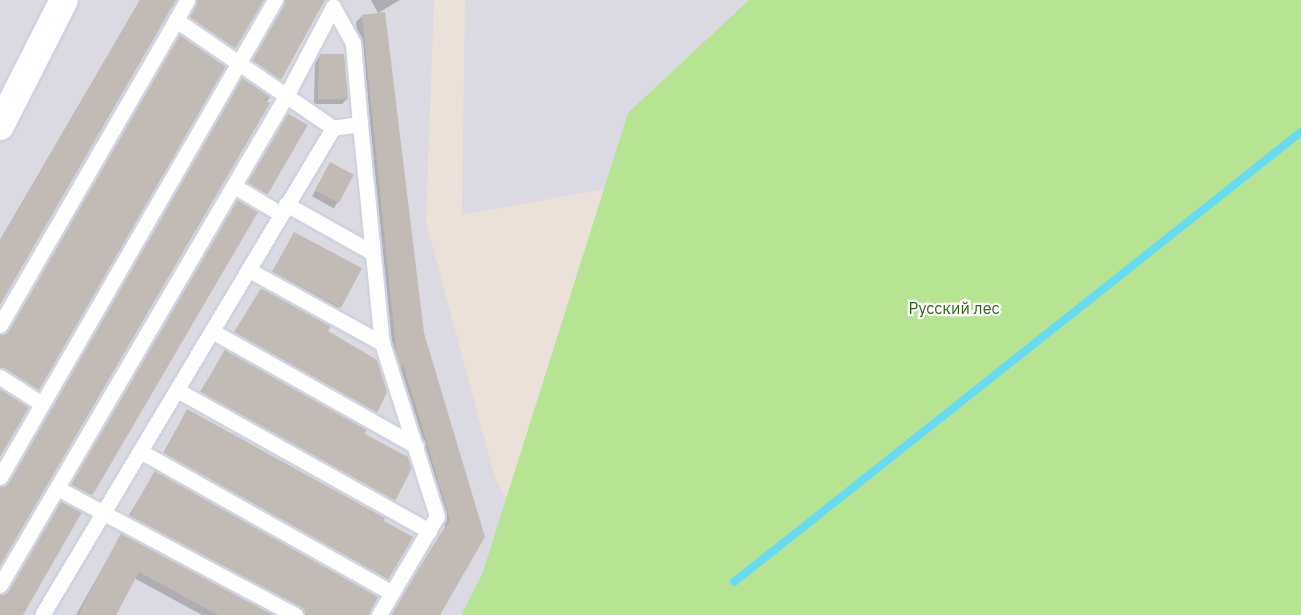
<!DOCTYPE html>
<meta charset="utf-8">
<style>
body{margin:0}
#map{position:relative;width:1301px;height:615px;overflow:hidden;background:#ebe1d8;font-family:"IBM Plex Sans",sans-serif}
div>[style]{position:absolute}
.industrial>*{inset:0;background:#dbd9e2}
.green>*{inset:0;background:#b6e492}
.shadow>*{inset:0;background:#0003;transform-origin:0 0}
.stream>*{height:8px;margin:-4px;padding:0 4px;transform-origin:4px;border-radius:4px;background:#67dbf1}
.building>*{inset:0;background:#c2bbb5;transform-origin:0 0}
.roads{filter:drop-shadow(2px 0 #cdd3e1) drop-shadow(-2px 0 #cdd3e1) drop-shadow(0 2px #cdd3e1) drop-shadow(0 -2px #cdd3e1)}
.service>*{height:15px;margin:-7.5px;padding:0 7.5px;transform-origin:7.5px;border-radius:7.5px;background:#fff}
.minor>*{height:28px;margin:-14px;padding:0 14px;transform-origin:14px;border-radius:14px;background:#fff}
span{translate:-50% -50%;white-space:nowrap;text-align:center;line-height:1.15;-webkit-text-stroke:4.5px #fff;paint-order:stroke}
.park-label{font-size:16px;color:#2f6517}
</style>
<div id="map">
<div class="industrial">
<i style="clip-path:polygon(0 0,434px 0,426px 222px,495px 478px,564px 615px,0 615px)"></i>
<i style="clip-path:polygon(465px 0,975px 0,979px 121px,462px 215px)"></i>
</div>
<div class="green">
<i style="clip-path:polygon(749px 0,1301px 0,1301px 615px,461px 615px,482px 575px,628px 113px)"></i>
</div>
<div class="shadow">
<i style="clip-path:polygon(140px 0,174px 0,0 302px,0 240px)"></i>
<i style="clip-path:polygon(189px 0,262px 0,229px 53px,185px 22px,193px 6px)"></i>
<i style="clip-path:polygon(277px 0,323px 0,275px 84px,248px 66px,279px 11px)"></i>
<i style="clip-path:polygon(371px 0,400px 0,378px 13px)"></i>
<i style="clip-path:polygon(362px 16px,422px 333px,483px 537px,438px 615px,390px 615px,445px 527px,397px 370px,392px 365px,356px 22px)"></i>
<i style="clip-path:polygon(179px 36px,224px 66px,33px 394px,0 373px,0 333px,7px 332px)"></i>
<i style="clip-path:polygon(320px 56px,347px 99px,342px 104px,314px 104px,315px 61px)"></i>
<i style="clip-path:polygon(242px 79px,269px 98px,0 563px,0 485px,7px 484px)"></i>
<i style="clip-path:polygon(287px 115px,267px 194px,262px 199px,243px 188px)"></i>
<i style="left:330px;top:164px;width:25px;height:37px;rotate:29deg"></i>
<i style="clip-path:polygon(237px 201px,256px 212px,90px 494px,85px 499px,67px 489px)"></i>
<i style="clip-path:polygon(294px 234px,339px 308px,334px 313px,269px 277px)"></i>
<i style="clip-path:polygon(260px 291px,326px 331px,375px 412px,370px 417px,231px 338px)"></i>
<i style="clip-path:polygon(225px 351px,363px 435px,393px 500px,388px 505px,197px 397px)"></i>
<i style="clip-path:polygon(187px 410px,383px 518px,387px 579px,382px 584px,160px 459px)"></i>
<i style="clip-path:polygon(155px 472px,368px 615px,295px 615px,125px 522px)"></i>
<i style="clip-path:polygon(61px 503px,21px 615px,0 615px,0 594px,6px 592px)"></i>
<i style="clip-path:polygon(121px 535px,271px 615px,202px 615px,134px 578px,114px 615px,76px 615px)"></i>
</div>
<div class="stream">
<i style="left:734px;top:582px;width:724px;rotate:-38.44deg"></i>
</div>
<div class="building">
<i style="clip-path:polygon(140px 0,176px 0,0 305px,0 241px)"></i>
<i style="clip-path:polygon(197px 0,264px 0,235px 49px,189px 17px)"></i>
<i style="clip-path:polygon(285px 0,325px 0,281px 80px,252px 60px)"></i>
<i style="clip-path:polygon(385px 12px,424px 333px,485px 537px,440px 615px,390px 615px,450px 520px,403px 364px,400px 369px,397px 359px,362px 15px)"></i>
<i style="clip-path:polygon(179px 34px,226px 66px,39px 390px,0 367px,0 335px,8px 330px)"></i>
<i style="clip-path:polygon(319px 54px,344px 54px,348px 99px,318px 99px)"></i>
<i style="clip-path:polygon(242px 77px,272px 98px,263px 99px,270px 103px,0 566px,0 487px,8px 482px)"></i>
<i style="left:287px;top:113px;width:24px;height:80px;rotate:30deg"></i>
<i style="left:330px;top:162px;width:27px;height:32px;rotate:28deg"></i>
<i style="clip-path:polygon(237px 199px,258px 212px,95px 491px,92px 495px,70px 484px)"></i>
<i style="left:294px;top:232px;width:77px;height:45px;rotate:28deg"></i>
<i style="clip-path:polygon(263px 289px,331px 326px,328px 331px,377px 360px,387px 392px,377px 413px,234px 332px,260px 290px)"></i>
<i style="clip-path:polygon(225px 349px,367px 430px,365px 434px,408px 457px,412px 468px,395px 501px,201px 392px)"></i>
<i style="clip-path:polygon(0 389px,29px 407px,0 457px)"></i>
<i style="clip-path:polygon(187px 409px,385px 518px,384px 521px,413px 537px,388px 580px,164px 454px)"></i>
<i style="clip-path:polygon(155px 470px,378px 597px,369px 615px,305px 615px,300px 606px,130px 516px)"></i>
<i style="clip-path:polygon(60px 501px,82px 512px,23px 615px,0 615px,0 595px,8px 590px)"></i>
<i style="clip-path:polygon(121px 533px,274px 615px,218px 615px,139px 572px,116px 615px,78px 615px)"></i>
</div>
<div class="roads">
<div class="service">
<i style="left:176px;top:20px;width:23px;rotate:-61deg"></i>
<i style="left:360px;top:124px;width:220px;rotate:84.3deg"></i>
<i style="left:382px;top:343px;width:182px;rotate:72.4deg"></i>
<i style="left:437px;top:516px;width:115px;rotate:120.4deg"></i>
<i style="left:234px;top:186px;width:55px;rotate:30.8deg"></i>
<i style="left:286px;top:204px;width:100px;rotate:29.4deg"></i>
<i style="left:249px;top:270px;width:152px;rotate:28.8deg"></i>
<i style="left:0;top:325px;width:352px;rotate:-60deg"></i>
<i style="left:176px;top:20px;width:191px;rotate:34.5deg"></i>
<i style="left:333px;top:128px;width:567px;rotate:120.86deg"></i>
<i style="left:212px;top:331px;width:234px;rotate:29.4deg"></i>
<i style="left:0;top:377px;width:50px;rotate:32.7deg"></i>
<i style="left:177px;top:390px;width:289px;rotate:29.2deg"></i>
<i style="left:140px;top:451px;width:289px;rotate:29.4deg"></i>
<i style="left:0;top:477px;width:551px;rotate:-60.04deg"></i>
<i style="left:57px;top:488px;width:270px;rotate:28.1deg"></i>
<i style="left:0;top:585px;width:566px;rotate:-59.68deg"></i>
<i style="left:286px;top:96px;width:101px;rotate:-62.2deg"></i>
<i style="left:333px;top:7px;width:41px;rotate:60.9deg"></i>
<i style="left:353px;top:43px;width:81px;rotate:85.1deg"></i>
<i style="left:360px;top:124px;width:27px;rotate:172deg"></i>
</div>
<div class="minor">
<i style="left:0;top:126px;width:141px;rotate:-63.1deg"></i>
</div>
</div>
<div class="park-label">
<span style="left:954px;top:308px">Русский лес</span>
</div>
</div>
